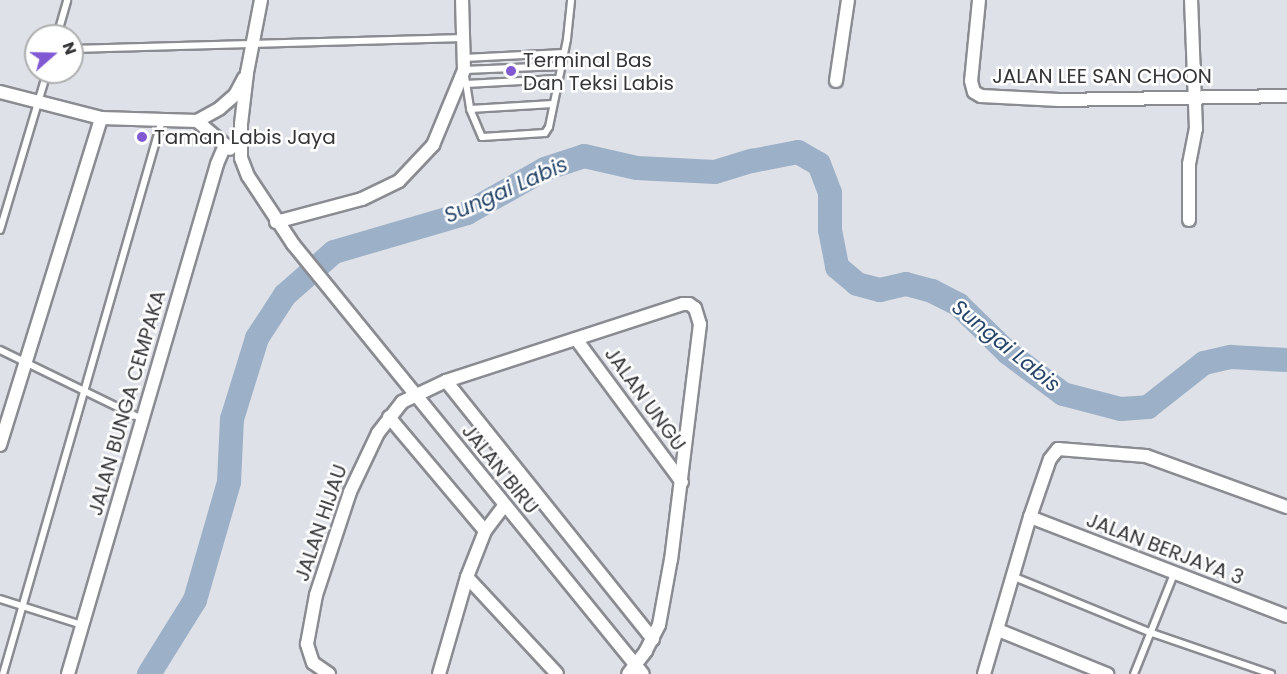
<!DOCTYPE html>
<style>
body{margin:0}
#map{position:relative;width:1287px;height:674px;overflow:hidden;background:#dee1e7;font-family:Poppins,sans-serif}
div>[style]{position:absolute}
.river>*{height:24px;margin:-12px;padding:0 12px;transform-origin:12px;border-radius:12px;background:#9cb0c7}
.roads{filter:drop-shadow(2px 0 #8a8c92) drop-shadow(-2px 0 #8a8c92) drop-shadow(0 2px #8a8c92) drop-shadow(0 -2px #8a8c92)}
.lane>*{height:6px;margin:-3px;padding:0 3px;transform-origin:3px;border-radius:3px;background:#fff}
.street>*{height:12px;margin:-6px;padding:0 6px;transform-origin:6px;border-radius:6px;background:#fff}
.dots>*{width:16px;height:16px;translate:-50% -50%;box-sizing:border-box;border:3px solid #fff;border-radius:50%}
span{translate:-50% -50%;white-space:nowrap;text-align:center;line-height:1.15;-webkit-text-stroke:5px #fff;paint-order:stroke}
.poi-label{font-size:20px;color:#353638}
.left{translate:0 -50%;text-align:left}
.street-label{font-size:20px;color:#353638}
.water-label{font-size:21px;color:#274669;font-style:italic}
.north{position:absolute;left:24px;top:24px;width:60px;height:60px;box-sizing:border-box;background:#fff;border:2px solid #aeafaf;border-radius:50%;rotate:70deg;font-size:16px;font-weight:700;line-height:24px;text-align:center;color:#353638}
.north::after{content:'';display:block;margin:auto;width:21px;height:27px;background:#8159d3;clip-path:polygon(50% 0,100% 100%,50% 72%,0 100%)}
</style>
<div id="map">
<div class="river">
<i style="left:149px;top:674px;width:87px;rotate:-58.1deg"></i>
<i style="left:195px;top:600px;width:123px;rotate:-73.9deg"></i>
<i style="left:229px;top:482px;width:63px;rotate:-87.3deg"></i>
<i style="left:232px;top:419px;width:85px;rotate:-72.8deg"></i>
<i style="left:257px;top:338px;width:51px;rotate:-56.9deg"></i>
<i style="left:285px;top:295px;width:65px;rotate:-41.3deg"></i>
<i style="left:334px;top:252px;width:139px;rotate:-16.3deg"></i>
<i style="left:467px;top:213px;width:90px;rotate:-29.4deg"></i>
<i style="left:545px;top:169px;width:41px;rotate:-18.4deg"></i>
<i style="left:584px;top:156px;width:54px;rotate:12.8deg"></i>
<i style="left:637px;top:168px;width:78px;rotate:2.9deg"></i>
<i style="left:715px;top:172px;width:39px;rotate:-17deg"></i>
<i style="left:752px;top:161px;width:47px;rotate:-11.1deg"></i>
<i style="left:798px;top:152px;width:24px;rotate:30deg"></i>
<i style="left:819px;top:164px;width:31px;rotate:69deg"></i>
<i style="left:830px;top:193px;width:37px;rotate:90deg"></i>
<i style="left:830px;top:230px;width:38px;rotate:79deg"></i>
<i style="left:837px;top:267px;width:26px;rotate:40deg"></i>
<i style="left:857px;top:284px;width:24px;rotate:15deg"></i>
<i style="left:880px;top:290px;width:27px;rotate:-13deg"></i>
<i style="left:906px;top:284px;width:27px;rotate:15deg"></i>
<i style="left:932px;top:291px;width:30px;rotate:27deg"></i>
<i style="left:959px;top:305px;width:69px;rotate:44.4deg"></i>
<i style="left:1008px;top:353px;width:69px;rotate:36.7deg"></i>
<i style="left:1063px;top:394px;width:60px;rotate:14.5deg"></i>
<i style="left:1121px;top:409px;width:27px;rotate:-4deg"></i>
<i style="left:1148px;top:407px;width:71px;rotate:-38.2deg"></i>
<i style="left:1204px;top:363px;width:28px;rotate:-13deg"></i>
<i style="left:1231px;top:357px;width:56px;rotate:3.1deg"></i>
</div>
<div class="roads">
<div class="lane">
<i style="left:57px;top:36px;width:37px;rotate:-74deg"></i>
<i style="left:72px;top:49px;width:392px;rotate:-1.6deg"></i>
<i style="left:464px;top:58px;width:100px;rotate:-2.9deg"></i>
<i style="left:561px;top:66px;width:97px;rotate:177.6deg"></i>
<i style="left:464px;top:70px;width:39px;rotate:81deg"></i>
<i style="left:470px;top:109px;width:30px;rotate:67deg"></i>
<i style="left:482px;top:137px;width:63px;rotate:-3.6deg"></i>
<i style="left:545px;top:133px;width:7px;rotate:-56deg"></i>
<i style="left:549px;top:127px;width:90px;rotate:-78.4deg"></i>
<i style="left:567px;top:39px;width:39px;rotate:-84deg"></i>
<i style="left:466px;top:84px;width:92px;rotate:-3.1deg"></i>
<i style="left:470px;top:109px;width:83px;rotate:-3.4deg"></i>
<i style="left:0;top:230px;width:165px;rotate:-73.4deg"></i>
<i style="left:0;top:350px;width:158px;rotate:25.9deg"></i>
<i style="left:1012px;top:576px;width:151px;rotate:22.2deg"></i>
<i style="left:1152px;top:633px;width:126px;rotate:19deg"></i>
<i style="left:0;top:599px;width:86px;rotate:17.6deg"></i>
<i style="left:3px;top:674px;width:576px;rotate:-73.99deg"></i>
<i style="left:1134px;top:674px;width:108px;rotate:-68.2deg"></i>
</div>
<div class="street">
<i style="left:261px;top:0;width:74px;rotate:100.9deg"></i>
<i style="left:247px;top:73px;width:51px;rotate:96.7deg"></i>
<i style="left:241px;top:124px;width:34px;rotate:90deg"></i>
<i style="left:241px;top:158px;width:19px;rotate:69deg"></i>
<i style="left:248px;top:176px;width:82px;rotate:56.5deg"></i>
<i style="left:293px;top:244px;width:554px;rotate:50.86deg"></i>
<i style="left:979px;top:0;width:81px;rotate:95.6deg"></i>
<i style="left:971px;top:81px;width:11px;rotate:75deg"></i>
<i style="left:974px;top:92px;width:8px;rotate:30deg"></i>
<i style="left:981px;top:96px;width:78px;rotate:2.9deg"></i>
<i style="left:1059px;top:100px;width:228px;rotate:-1deg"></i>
<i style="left:836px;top:81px;width:82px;rotate:-81.6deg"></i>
<i style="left:0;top:92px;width:104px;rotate:14.4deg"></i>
<i style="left:101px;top:118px;width:96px;rotate:1.8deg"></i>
<i style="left:197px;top:121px;width:26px;rotate:-29deg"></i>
<i style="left:220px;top:108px;width:20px;rotate:-41deg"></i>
<i style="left:235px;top:95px;width:19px;rotate:-62deg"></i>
<i style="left:197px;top:121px;width:43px;rotate:40.3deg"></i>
<i style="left:1189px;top:220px;width:56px;rotate:-90deg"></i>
<i style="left:1189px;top:164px;width:36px;rotate:-79deg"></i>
<i style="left:1196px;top:129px;width:129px;rotate:-92.2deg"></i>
<i style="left:276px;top:222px;width:89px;rotate:-15deg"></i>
<i style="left:362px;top:199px;width:41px;rotate:-25.9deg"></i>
<i style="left:399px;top:181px;width:50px;rotate:-46.6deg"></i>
<i style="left:433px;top:145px;width:81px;rotate:-67.5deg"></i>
<i style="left:464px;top:70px;width:70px;rotate:-91.6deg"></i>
<i style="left:576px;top:339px;width:178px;rotate:53.5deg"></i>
<i style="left:446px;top:381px;width:331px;rotate:51.3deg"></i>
<i style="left:389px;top:417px;width:149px;rotate:49.9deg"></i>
<i style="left:0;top:445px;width:342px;rotate:-72.8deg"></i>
<i style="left:1030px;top:517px;width:275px;rotate:21.1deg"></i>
<i style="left:467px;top:577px;width:132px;rotate:47.1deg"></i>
<i style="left:998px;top:630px;width:118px;rotate:22deg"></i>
<i style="left:68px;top:674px;width:531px;rotate:-73.71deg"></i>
<i style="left:217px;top:164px;width:21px;rotate:-67deg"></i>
<i style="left:329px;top:674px;width:19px;rotate:-145deg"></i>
<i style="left:313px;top:663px;width:20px;rotate:-108deg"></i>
<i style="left:307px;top:644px;width:50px;rotate:-79.6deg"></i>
<i style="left:316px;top:595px;width:108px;rotate:-71.7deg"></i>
<i style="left:350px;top:492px;width:65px;rotate:-64.6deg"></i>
<i style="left:378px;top:433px;width:39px;rotate:-52deg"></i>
<i style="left:402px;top:402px;width:49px;rotate:-25.5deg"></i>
<i style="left:446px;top:381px;width:249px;rotate:-18deg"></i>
<i style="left:683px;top:304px;width:6px"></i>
<i style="left:689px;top:304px;width:7px;rotate:34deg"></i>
<i style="left:695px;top:308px;width:17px;rotate:73deg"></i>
<i style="left:700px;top:324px;width:237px;rotate:97deg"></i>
<i style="left:671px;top:559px;width:67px;rotate:100.3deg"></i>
<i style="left:659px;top:625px;width:29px;rotate:117deg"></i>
<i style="left:646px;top:651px;width:29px;rotate:128deg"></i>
<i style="left:439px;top:674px;width:101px;rotate:-73.9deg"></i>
<i style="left:467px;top:577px;width:49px;rotate:-68.6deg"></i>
<i style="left:485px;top:531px;width:31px;rotate:-53deg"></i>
<i style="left:984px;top:674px;width:164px;rotate:-73.7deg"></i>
<i style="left:1030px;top:517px;width:61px;rotate:-71deg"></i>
<i style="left:1050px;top:459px;width:13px;rotate:-51deg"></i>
<i style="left:1058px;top:449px;width:88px;rotate:4.5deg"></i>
<i style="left:1146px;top:456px;width:150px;rotate:19.9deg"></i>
</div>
</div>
<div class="dots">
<i style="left:511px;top:71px;background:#8159d3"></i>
<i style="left:142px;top:137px;background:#8159d3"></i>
</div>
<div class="poi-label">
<span class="left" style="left:523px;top:72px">Terminal Bas<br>Dan Teksi Labis</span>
<span class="left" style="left:154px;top:137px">Taman Labis Jaya</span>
</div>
<div class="street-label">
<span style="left:1102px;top:76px">JALAN LEE SAN CHOON</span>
<span style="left:645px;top:399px;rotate:54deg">JALAN UNGU</span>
<span style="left:127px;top:403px;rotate:-74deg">JALAN BUNGA CEMPAKA</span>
<span style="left:500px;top:469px;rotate:51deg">JALAN BIRU</span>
<span style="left:321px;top:523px;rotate:-71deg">JALAN HIJAU</span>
<span style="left:1165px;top:549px;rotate:21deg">JALAN BERJAYA 3</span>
</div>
<div class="water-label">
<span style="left:506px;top:190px;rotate:-24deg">Sungai Labis</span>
<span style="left:1006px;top:346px;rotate:39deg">Sungai Labis</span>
</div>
<div class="north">N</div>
</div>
